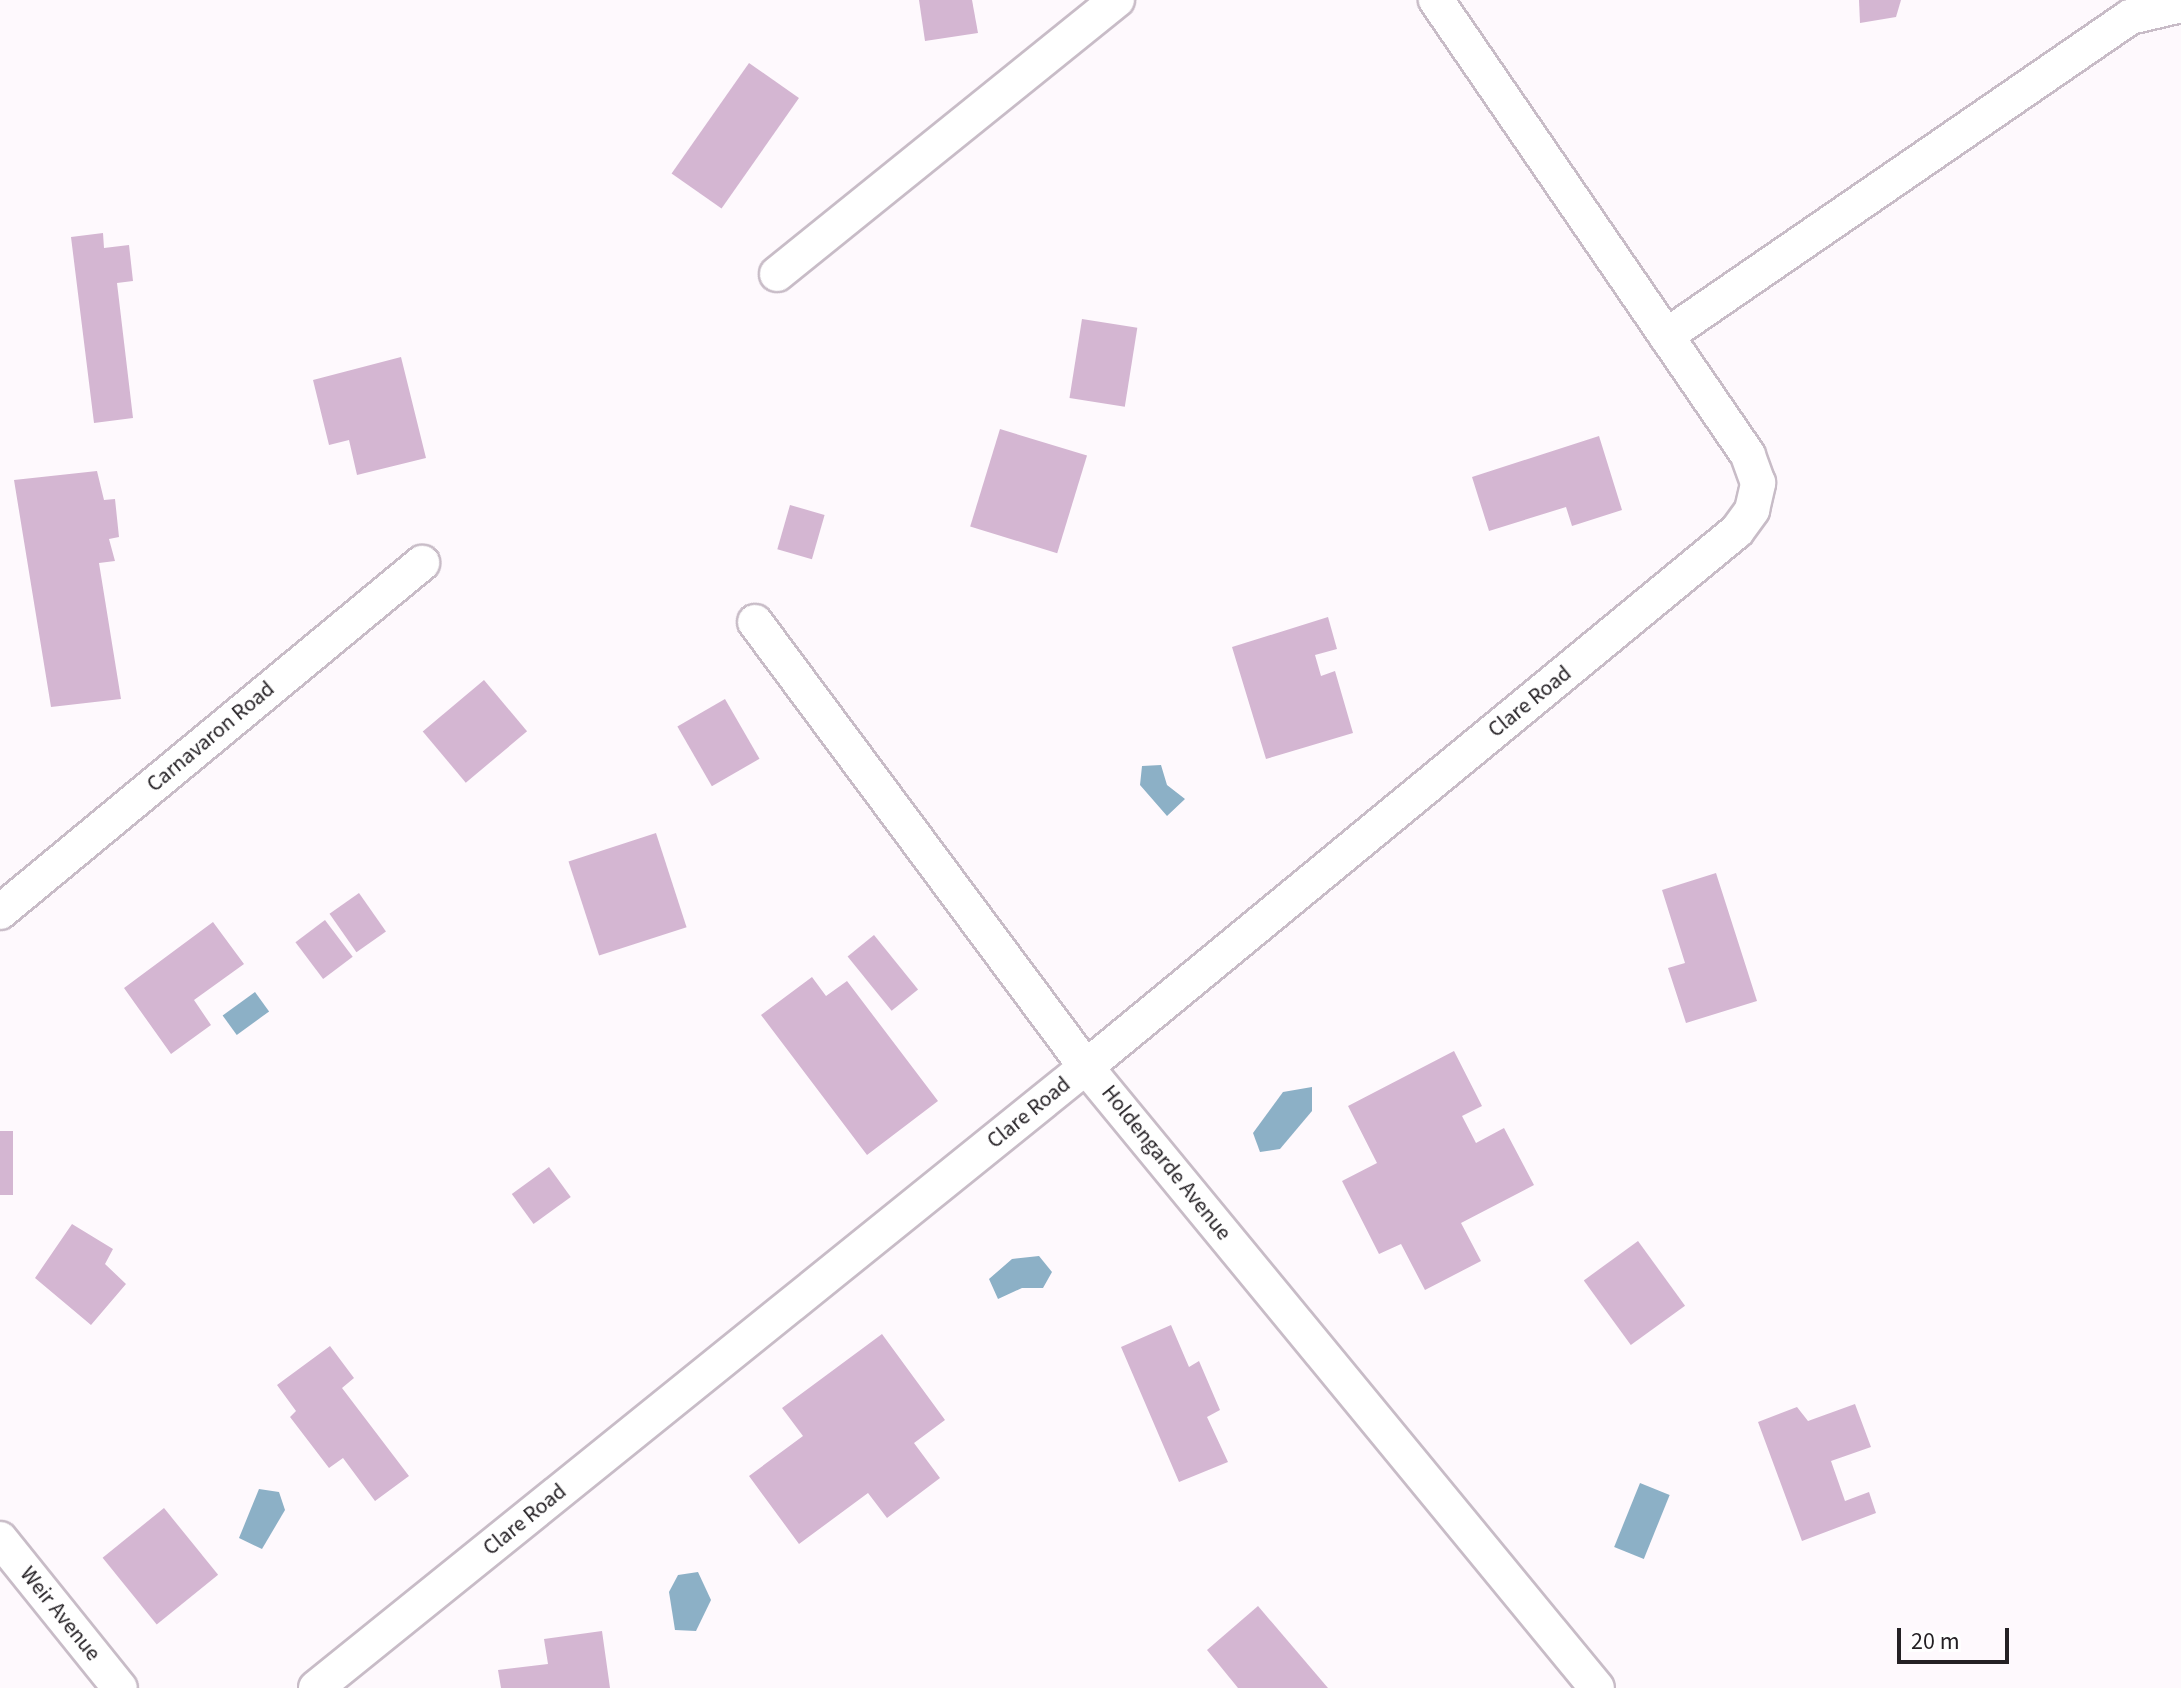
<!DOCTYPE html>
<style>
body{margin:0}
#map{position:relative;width:2181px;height:1688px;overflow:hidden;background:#fef9fd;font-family:"Source Sans 3",sans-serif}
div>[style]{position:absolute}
.water>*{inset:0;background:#8cb0c6;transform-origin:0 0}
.building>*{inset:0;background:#d4b6d2;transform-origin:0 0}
.roads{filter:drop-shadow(2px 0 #c8bcc7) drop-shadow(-2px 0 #c8bcc7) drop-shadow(0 2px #c8bcc7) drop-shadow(0 -2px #c8bcc7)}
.minor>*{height:34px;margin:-17px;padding:0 17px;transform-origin:17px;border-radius:17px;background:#fff}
span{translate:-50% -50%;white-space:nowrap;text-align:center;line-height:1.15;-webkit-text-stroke:8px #fff;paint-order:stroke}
.street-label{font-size:22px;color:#242024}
.scale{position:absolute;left:1897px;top:1628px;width:112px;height:36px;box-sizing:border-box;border:4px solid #242024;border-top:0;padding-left:10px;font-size:24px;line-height:28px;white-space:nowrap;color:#242024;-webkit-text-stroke:6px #fff;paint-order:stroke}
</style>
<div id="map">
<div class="water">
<i style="clip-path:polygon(1161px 765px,1167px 785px,1185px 799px,1167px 816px,1140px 785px,1142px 766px)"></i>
<i style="left:255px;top:992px;width:24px;height:40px;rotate:54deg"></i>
<i style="clip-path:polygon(1312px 1087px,1312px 1111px,1280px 1149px,1260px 1152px,1253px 1133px,1283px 1092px)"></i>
<i style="clip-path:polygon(1039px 1256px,1052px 1272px,1043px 1288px,1022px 1288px,998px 1299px,989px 1279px,1012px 1259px)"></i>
<i style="left:1640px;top:1483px;width:32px;height:69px;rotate:22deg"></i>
<i style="clip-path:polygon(259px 1489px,279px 1492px,285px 1510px,262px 1549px,239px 1538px)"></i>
<i style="clip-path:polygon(698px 1572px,711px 1600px,696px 1631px,675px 1630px,669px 1592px,678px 1575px)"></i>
</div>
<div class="building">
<i style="clip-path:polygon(919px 0,972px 0,978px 33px,925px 41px)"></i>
<i style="clip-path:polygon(1859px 0,1901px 0,1896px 17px,1860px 23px)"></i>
<i style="left:749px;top:63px;width:61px;height:135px;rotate:35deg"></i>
<i style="clip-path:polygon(103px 233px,104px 248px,129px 245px,133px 281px,117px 283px,133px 418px,94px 423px,71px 237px)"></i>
<i style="left:1082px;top:319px;width:56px;height:80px;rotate:9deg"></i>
<i style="clip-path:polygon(401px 357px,426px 458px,357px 475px,349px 440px,329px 445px,313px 380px)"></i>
<i style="left:1000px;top:429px;width:91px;height:102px;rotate:17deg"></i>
<i style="clip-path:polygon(1599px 436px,1622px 510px,1572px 526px,1566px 507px,1489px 531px,1472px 477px)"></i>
<i style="clip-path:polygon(97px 471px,104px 500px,115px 499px,119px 537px,109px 539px,115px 561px,99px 563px,121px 699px,51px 707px,14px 480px)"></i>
<i style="left:790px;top:505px;width:36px;height:46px;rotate:16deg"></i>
<i style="clip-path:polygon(1328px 617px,1337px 649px,1315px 655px,1321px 676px,1335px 671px,1353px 733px,1266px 759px,1232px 647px)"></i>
<i style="left:484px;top:680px;width:67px;height:80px;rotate:50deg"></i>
<i style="left:725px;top:699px;width:69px;height:55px;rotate:60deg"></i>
<i style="left:656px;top:833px;width:99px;height:92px;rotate:72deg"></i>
<i style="clip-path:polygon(1716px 873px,1757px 1001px,1686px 1023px,1668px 968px,1685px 963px,1662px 890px)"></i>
<i style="left:359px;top:893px;width:47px;height:36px;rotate:55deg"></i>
<i style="left:325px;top:920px;width:46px;height:37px;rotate:53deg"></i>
<i style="clip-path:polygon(213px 922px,244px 964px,194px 1000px,211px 1025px,171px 1054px,124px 988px)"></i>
<i style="left:874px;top:935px;width:70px;height:34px;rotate:51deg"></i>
<i style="clip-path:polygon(812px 977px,826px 996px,847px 981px,938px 1101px,867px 1155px,761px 1015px)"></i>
<i style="clip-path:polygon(1454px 1051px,1482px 1106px,1462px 1116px,1476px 1143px,1504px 1128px,1534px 1185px,1461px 1223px,1481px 1261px,1425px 1290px,1401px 1244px,1379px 1254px,1342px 1181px,1377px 1163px,1348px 1106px)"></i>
<i style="left:0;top:1131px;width:13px;height:64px"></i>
<i style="left:549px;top:1167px;width:37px;height:46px;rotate:54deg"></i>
<i style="clip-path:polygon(72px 1224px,113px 1249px,105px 1264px,126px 1284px,91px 1325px,35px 1278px)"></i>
<i style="left:1638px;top:1241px;width:80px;height:67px;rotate:54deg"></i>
<i style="clip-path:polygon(1171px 1325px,1189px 1367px,1199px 1361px,1220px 1410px,1207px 1417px,1228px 1462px,1179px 1482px,1121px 1347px)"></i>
<i style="clip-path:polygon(882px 1334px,945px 1420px,914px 1443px,940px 1478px,887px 1518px,868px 1493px,799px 1544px,749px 1476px,803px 1436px,782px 1408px)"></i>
<i style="clip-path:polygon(330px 1346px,354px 1378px,342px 1388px,409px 1476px,375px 1501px,343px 1458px,329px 1468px,290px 1417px,296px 1411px,277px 1385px)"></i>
<i style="clip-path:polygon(1855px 1404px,1871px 1447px,1831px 1461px,1845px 1501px,1869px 1492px,1876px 1513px,1802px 1541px,1758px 1422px,1797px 1407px,1808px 1421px)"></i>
<i style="left:164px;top:1508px;width:86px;height:79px;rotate:51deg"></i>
<i style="clip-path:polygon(1258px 1606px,1328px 1688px,1238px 1688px,1207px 1650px)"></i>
<i style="clip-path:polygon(602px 1631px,610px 1688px,501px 1688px,498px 1670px,548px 1664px,544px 1639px)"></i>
</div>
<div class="roads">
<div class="minor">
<i style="left:777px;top:274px;width:437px;rotate:-38.9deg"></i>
<i style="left:1666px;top:336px;width:563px;rotate:-34.51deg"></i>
<i style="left:2130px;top:17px;width:52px;rotate:-13.2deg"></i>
<i style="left:755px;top:622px;width:555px;rotate:53.36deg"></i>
<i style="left:1086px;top:1067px;width:804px;rotate:50.55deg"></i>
<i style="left:0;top:912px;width:548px;rotate:-39.59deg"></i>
<i style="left:0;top:1539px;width:191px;rotate:51.2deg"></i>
<i style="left:316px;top:1688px;width:989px;rotate:-38.89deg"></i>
<i style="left:1086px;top:1067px;width:843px;rotate:-39.47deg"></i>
<i style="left:1737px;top:531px;width:26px;rotate:-54deg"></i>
<i style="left:1752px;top:510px;width:28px;rotate:-77deg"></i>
<i style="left:1758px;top:483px;width:30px;rotate:-110deg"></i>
<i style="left:1748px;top:455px;width:552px;rotate:-124.44deg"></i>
</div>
</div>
<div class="street-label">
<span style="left:1530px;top:702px;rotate:-39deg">Clare Road</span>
<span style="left:211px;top:737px;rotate:-40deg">Carnavaron Road</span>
<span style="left:1029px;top:1113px;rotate:-39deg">Clare Road</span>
<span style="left:1166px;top:1163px;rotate:51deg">Holdengarde Avenue</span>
<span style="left:525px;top:1520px;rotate:-39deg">Clare Road</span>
<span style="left:60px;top:1614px;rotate:51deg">Weir Avenue</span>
</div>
<div class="scale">20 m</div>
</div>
